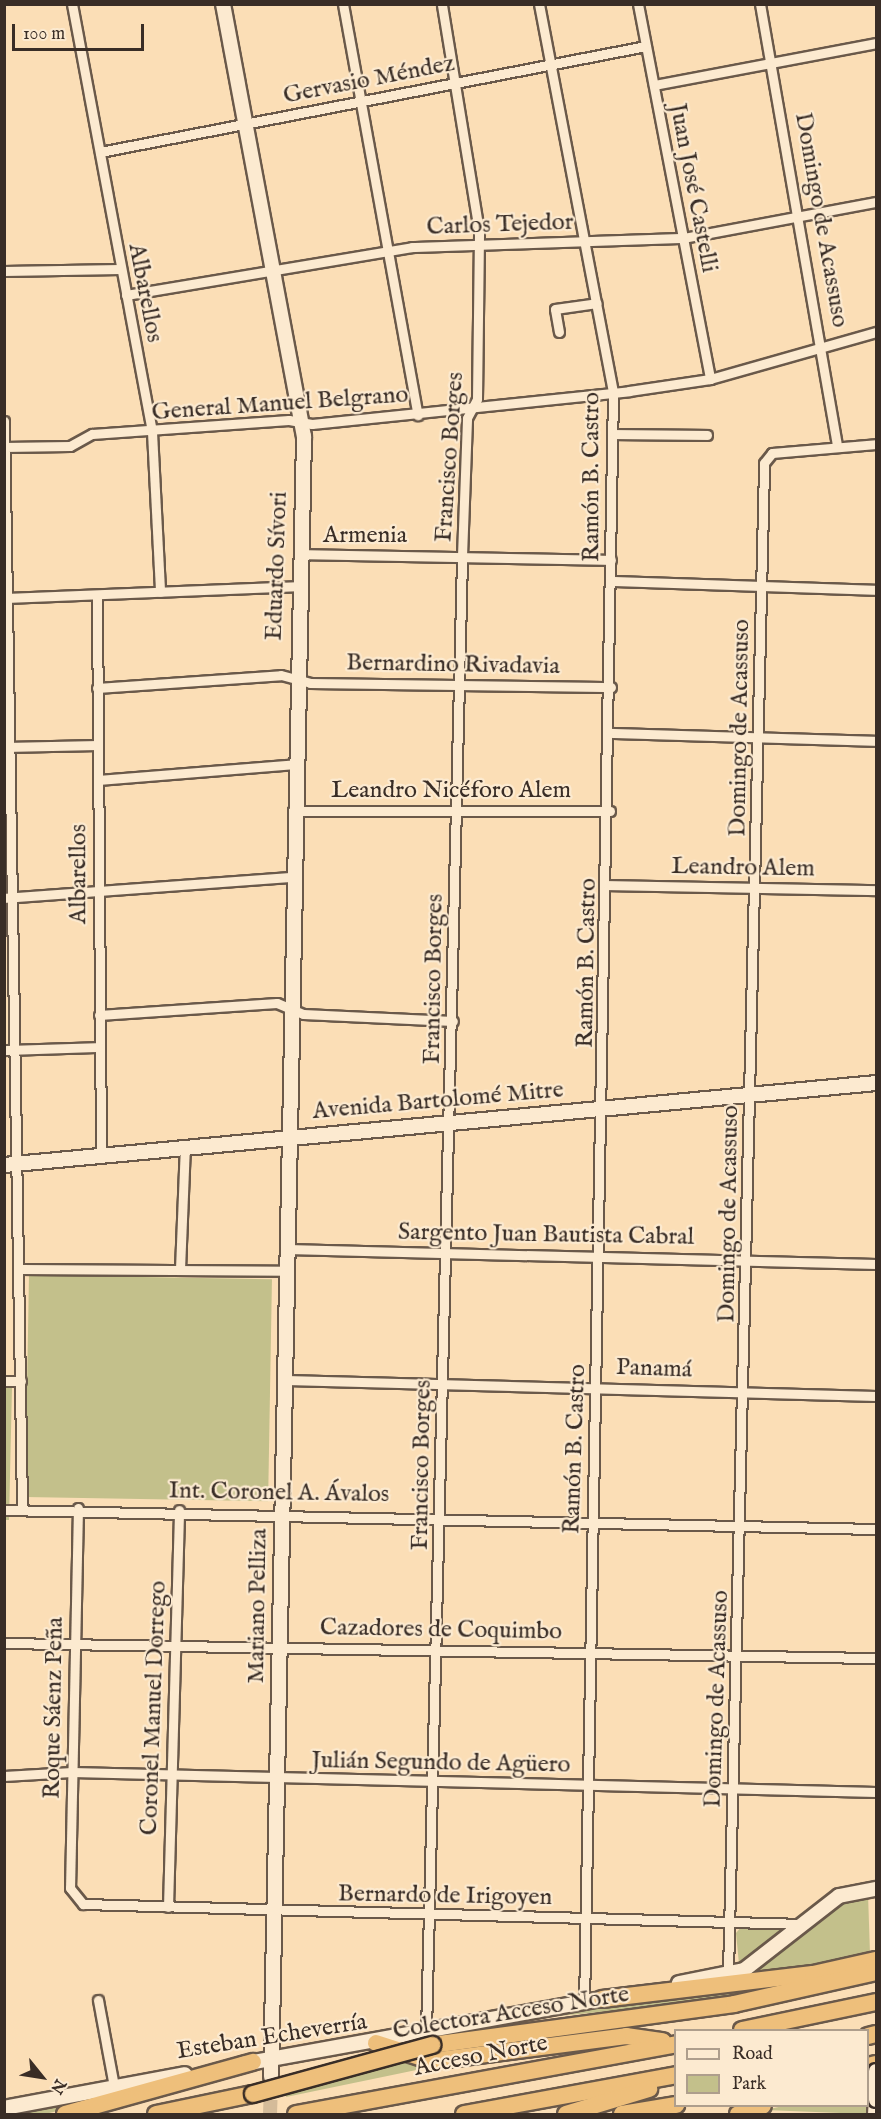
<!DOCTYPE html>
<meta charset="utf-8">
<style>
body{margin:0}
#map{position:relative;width:881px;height:2119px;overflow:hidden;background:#fbdeb6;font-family:"IM FELL English",serif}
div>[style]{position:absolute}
.green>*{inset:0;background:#c3c08b;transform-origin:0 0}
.secondary-tunnel>*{height:14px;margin-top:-7px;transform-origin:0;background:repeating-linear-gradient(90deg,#d4bb99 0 14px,transparent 0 21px)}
.roads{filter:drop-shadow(2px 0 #6a594a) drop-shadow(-2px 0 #6a594a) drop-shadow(0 2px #6a594a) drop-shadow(0 -2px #6a594a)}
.street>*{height:9px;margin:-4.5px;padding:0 4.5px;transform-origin:4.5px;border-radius:4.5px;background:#fcead0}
.secondary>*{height:14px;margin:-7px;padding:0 7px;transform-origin:7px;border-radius:7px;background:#fcead0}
.highway>*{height:16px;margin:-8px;padding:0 8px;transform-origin:8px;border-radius:8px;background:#eebf7b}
.bridges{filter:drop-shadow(2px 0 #392d26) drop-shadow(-2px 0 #392d26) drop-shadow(0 2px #392d26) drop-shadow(0 -2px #392d26)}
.secondary-bridge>*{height:14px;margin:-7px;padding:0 7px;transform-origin:7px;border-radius:7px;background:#fcead0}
.highway-bridge>*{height:16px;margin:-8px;padding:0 8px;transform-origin:8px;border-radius:8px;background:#eebf7b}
span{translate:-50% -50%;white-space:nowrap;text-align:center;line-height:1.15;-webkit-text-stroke:4.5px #fcead0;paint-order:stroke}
.street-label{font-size:24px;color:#392d26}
.frame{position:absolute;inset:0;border:6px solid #392d26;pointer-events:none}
.legend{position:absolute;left:674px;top:2029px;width:195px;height:78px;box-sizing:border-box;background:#fcead0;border:2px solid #ae9e8c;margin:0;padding:8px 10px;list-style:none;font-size:18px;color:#392d26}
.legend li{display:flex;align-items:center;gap:12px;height:30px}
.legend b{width:30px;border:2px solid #ae9e8c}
.north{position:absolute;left:12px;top:2047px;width:60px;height:60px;-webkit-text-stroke:4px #fcead0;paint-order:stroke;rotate:120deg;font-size:16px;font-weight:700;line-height:24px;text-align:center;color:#392d26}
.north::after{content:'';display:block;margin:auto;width:21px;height:27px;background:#392d26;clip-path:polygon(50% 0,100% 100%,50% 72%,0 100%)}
.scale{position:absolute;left:12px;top:24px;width:132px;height:27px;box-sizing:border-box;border:3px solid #392d26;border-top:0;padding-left:8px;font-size:18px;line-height:21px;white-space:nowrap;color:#392d26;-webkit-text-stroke:4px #fcead0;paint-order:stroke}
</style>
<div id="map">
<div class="green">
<i style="left:29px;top:1275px;width:243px;height:222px;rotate:1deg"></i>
<i style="clip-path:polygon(5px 1387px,12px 1387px,9px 1520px,5px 1520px)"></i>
<i style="clip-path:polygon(868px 1894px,870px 1954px,805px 1970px,747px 1974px,844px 1900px)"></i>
<i style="clip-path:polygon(742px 1926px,780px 1929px,784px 1931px,739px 1964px,736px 1933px)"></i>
<i style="clip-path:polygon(786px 1984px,675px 2005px,504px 2021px,683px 1997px)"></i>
<i style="clip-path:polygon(706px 2017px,508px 2045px,450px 2048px)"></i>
<i style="clip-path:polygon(395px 2060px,426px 2068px,286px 2097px,287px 2092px)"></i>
<i style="clip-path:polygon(161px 2086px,45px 2114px,5px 2114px,77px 2104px)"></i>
<i style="clip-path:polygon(783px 2106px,866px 2106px,866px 2114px,765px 2110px)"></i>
</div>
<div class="secondary-tunnel">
<i style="left:270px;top:2114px;width:33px;rotate:-88deg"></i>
</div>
<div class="roads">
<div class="street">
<i style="left:72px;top:4px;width:435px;rotate:79.4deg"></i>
<i style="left:152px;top:432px;width:160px;rotate:87.1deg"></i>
<i style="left:343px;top:4px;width:418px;rotate:79.7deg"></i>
<i style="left:539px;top:4px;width:396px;rotate:79.2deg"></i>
<i style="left:613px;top:393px;width:1608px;rotate:91.03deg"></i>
<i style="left:638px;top:4px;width:382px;rotate:79.1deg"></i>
<i style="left:760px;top:4px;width:447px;rotate:80.1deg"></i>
<i style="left:654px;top:85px;width:226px;rotate:-10.7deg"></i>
<i style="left:100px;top:152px;width:556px;rotate:-10.99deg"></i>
<i style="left:4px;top:271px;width:116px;rotate:-1deg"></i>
<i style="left:126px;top:295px;width:290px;rotate:-9.5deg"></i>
<i style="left:412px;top:247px;width:271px;rotate:-1.9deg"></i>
<i style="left:683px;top:238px;width:196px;rotate:-10.6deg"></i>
<i style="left:559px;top:332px;width:23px;rotate:-100deg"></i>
<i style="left:555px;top:309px;width:42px;rotate:-8.1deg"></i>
<i style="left:4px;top:421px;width:1088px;rotate:89.05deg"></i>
<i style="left:614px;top:434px;width:93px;rotate:0.6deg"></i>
<i style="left:4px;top:447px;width:66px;rotate:-0.9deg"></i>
<i style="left:70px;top:446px;width:25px;rotate:-29deg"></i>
<i style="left:92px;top:434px;width:197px;rotate:-4.1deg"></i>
<i style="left:289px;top:420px;width:23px;rotate:10deg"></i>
<i style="left:312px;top:424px;width:319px;rotate:-5.9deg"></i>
<i style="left:629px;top:391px;width:82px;rotate:-8.4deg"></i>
<i style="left:710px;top:379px;width:173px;rotate:-15.8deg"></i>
<i style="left:299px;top:554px;width:312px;rotate:1.1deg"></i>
<i style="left:611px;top:581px;width:265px;rotate:1.9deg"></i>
<i style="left:97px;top:595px;width:559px;rotate:89.59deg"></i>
<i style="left:4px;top:598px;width:294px;rotate:-2.3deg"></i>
<i style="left:97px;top:688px;width:184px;rotate:-4deg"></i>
<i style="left:281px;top:675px;width:30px;rotate:15deg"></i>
<i style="left:310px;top:683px;width:301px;rotate:0.8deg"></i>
<i style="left:610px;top:733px;width:266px;rotate:1.7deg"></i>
<i style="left:5px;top:747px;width:93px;rotate:-1.2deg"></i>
<i style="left:98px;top:780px;width:198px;rotate:-4.6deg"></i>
<i style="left:293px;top:811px;width:317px"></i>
<i style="left:608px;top:885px;width:268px;rotate:1.1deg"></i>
<i style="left:4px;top:898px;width:289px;rotate:-4.2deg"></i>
<i style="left:99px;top:1015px;width:178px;rotate:-3.9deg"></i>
<i style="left:277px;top:1003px;width:28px;rotate:23deg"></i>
<i style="left:303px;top:1014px;width:150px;rotate:2.7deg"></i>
<i style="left:4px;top:1050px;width:95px;rotate:-1.8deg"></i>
<i style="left:287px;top:1249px;width:589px;rotate:1.46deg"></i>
<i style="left:21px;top:1269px;width:265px;rotate:0.4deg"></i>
<i style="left:180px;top:1269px;width:123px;rotate:-87.7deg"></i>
<i style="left:286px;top:1380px;width:590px;rotate:1.55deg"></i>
<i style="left:4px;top:1381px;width:17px"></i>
<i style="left:78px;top:1508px;width:380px;rotate:91.2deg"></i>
<i style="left:70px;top:1888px;width:21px;rotate:51deg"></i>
<i style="left:83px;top:1904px;width:721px;rotate:1.59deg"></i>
<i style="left:4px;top:1510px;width:872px;rotate:1.25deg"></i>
<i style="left:4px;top:1643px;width:872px;rotate:0.99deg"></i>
<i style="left:4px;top:1776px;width:68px;rotate:-3.4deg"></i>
<i style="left:72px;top:1772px;width:804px;rotate:1.42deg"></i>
<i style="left:168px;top:1907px;width:397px;rotate:-88.4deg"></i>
<i style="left:728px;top:1973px;width:1510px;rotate:-88.63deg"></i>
<i style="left:764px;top:463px;width:13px;rotate:-51deg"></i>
<i style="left:772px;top:453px;width:104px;rotate:-4.9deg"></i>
<i style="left:98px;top:2000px;width:87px;rotate:79.5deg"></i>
<i style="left:426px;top:2032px;width:1476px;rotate:-88.6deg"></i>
<i style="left:462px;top:556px;width:138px;rotate:-87.9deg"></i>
<i style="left:467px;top:418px;width:21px;rotate:-62deg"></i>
<i style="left:477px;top:399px;width:168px;rotate:-89.3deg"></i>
<i style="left:479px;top:231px;width:230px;rotate:-99.3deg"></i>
</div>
<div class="secondary">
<i style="left:223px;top:4px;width:440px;rotate:79.4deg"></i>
<i style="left:304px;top:436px;width:1641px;rotate:91.15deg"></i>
<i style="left:4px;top:1165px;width:876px;rotate:-5.37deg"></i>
<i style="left:679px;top:1983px;width:66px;rotate:-11.3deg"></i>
<i style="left:744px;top:1970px;width:120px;rotate:-37.9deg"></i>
<i style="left:839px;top:1896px;width:38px;rotate:-11deg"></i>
<i style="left:243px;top:2064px;width:373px;rotate:-10.3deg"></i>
<i style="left:4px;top:2108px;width:184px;rotate:-10.6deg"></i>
<i style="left:875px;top:2114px;width:14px;rotate:-86deg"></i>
</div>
<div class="highway">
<i style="left:602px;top:1999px;width:212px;rotate:-6.8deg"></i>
<i style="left:813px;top:1974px;width:65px;rotate:-12.5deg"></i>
<i style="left:742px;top:2030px;width:137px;rotate:-11.8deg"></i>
<i style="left:868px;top:2036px;width:8px;rotate:-14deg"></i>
<i style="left:376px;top:2043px;width:59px;rotate:17.8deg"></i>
<i style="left:432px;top:2061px;width:196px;rotate:-7.3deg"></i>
<i style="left:626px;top:2036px;width:37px;rotate:8deg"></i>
<i style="left:432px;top:2045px;width:305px;rotate:-7.7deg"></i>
<i style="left:734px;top:2004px;width:146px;rotate:-12.7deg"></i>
<i style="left:868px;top:2066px;width:8px;rotate:-14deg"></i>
<i style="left:65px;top:2114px;width:195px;rotate:-15.5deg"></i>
<i style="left:156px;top:2114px;width:99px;rotate:-11.7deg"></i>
<i style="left:296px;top:2114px;width:386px;rotate:-10.4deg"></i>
<i style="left:464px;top:2114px;width:216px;rotate:-10.4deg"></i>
<i style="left:566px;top:2114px;width:87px;rotate:-16.8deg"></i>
<i style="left:622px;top:2114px;width:55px;rotate:-9.5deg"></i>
<i style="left:738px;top:2114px;width:26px;rotate:-18deg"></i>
</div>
</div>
<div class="bridges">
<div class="secondary-bridge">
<i style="left:876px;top:2100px;width:29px;rotate:-90deg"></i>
</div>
<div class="highway-bridge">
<i style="left:253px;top:2094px;width:186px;rotate:-15.3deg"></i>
</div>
</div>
<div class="street-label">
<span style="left:369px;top:80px;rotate:-11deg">Gervasio Méndez</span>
<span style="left:693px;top:188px;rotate:79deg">Juan José Castelli</span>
<span style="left:821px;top:220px;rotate:80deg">Domingo de Acassuso</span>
<span style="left:500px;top:225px;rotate:-2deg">Carlos Tejedor</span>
<span style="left:145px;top:293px;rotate:79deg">Albarellos</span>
<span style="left:280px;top:404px;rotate:-4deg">General Manuel Belgrano</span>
<span style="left:450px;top:457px;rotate:-86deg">Francisco Borges</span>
<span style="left:592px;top:477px;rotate:-90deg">Ramón B. Castro</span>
<span style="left:365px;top:536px">Armenia</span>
<span style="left:277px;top:566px;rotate:-88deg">Eduardo Sívori</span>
<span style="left:453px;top:665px;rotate:1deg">Bernardino Rivadavia</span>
<span style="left:740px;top:728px;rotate:-89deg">Domingo de Acassuso</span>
<span style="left:451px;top:791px">Leandro Nicéforo Alem</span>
<span style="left:743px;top:868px;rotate:1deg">Leandro Alem</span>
<span style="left:79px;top:874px;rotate:-90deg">Albarellos</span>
<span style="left:587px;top:963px;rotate:-89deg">Ramón B. Castro</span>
<span style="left:434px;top:979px;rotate:-89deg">Francisco Borges</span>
<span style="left:438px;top:1101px;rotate:-5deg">Avenida Bartolomé Mitre</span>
<span style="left:729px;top:1214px;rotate:-89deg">Domingo de Acassuso</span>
<span style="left:546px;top:1235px;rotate:1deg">Sargento Juan Bautista Cabral</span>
<span style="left:654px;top:1369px;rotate:2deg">Panamá</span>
<span style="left:575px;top:1449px;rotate:-88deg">Ramón B. Castro</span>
<span style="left:422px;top:1465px;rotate:-89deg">Francisco Borges</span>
<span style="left:279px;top:1493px;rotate:1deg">Int. Coronel A. Ávalos</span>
<span style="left:258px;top:1606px;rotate:-89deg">Mariano Pelliza</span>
<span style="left:441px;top:1630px;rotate:1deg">Cazadores de Coquimbo</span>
<span style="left:717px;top:1699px;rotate:-88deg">Domingo de Acassuso</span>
<span style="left:54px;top:1708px;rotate:-89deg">Roque Sáenz Peña</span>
<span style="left:154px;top:1708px;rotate:-88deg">Coronel Manuel Dorrego</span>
<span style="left:441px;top:1763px;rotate:1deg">Julián Segundo de Agüero</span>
<span style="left:445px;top:1896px;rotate:1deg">Bernardo de Irigoyen</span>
<span style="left:511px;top:2013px;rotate:-9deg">Colectora Acceso Norte</span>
<span style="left:272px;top:2037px;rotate:-9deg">Esteban Echeverría</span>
<span style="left:481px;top:2056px;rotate:-11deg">Acceso Norte</span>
</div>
<div class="frame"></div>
<ul class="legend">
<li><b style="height:8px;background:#fcead0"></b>Road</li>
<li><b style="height:16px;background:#c3c08b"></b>Park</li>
</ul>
<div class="north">N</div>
<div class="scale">100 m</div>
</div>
